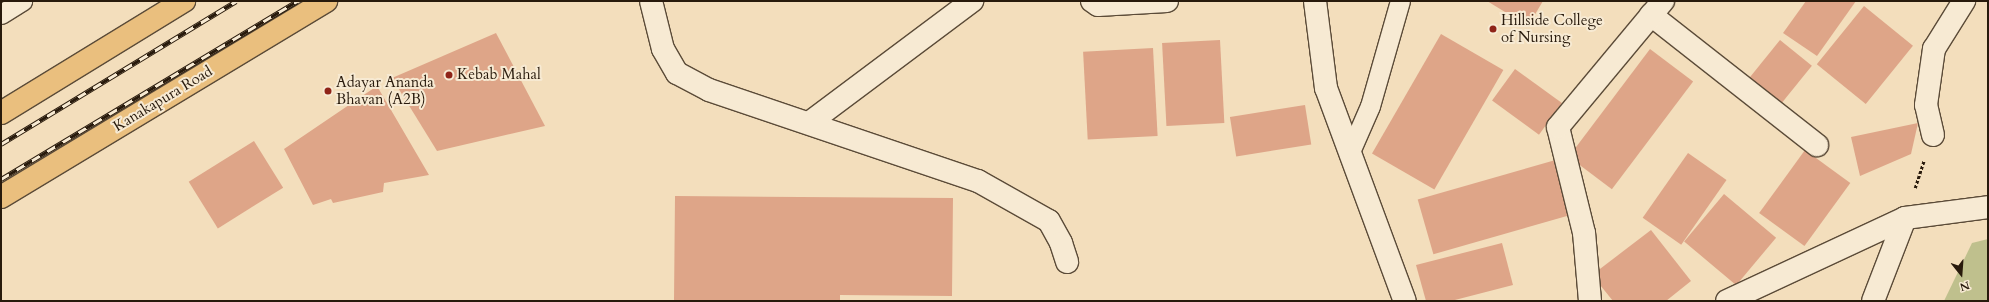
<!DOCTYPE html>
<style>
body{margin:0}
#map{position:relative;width:1989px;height:302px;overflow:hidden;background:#f3debc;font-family:Cardo,serif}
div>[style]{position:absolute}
.green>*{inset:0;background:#bfc08d}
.building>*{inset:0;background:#dea588;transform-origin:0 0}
.path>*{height:2.5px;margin-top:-1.25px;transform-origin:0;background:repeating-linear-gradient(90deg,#281a0c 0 3px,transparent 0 5px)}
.roads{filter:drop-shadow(1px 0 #5b4b38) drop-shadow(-1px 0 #5b4b38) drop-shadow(0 1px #5b4b38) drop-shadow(0 -1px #5b4b38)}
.service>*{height:19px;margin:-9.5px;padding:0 9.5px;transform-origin:9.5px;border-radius:9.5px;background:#f7ead3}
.minor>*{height:22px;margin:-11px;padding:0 11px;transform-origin:11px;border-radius:11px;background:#f7ead3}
.tertiary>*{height:22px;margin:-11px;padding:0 11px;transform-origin:11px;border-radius:11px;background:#f7ead3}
.trunk>*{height:22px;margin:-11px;padding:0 11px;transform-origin:11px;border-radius:11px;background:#eabf7e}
.rail>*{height:4.5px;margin-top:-2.25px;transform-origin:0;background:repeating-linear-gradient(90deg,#f7ead3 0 9px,#281a0c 0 18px);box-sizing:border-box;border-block:1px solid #281a0c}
.dots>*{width:11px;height:11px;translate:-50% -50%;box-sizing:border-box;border:2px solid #f7ead3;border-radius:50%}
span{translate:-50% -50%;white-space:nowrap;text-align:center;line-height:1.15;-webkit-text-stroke:4px #f7ead3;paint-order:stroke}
.poi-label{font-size:15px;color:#281a0c}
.left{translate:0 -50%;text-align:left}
.street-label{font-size:15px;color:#281a0c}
.frame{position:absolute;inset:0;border:2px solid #281a0c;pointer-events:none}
.north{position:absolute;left:1941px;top:254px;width:40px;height:40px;-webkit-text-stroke:3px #f7ead3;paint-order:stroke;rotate:163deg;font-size:11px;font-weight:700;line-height:16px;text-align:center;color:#281a0c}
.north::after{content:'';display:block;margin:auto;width:14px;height:18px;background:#281a0c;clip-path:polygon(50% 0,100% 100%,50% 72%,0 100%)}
</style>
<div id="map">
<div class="green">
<i style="clip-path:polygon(1988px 239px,1988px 301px,1944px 301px,1972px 243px)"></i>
</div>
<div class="building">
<i style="clip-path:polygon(1487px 1px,1543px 1px,1528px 26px)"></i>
<i style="clip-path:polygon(1806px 1px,1856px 1px,1817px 56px,1783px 33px)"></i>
<i style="left:1864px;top:6px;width:63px;height:75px;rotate:39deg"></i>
<i style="clip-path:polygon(496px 33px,545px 126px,437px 151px,392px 78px)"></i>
<i style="left:1441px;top:34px;width:72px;height:138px;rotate:30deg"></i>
<i style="left:1220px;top:40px;width:83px;height:58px;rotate:87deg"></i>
<i style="left:1780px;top:40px;width:41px;height:53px;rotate:39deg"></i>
<i style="left:1153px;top:48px;width:88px;height:70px;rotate:87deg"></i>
<i style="left:1650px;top:49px;width:54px;height:135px;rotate:37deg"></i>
<i style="left:1515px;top:69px;width:58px;height:39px;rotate:36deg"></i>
<i style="clip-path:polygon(377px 86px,429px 175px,384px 183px,383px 192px,333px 203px,331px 199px,313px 205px,284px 149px)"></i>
<i style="left:1305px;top:105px;width:40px;height:76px;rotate:81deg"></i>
<i style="clip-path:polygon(1918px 123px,1911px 154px,1860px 176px,1851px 137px)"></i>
<i style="left:254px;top:141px;width:55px;height:77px;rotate:58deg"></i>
<i style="left:1805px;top:150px;width:56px;height:78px;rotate:36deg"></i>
<i style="left:1688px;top:153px;width:47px;height:79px;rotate:35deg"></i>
<i style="left:1559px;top:159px;width:57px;height:147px;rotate:74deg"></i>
<i style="left:1724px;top:194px;width:68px;height:62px;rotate:40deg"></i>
<i style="clip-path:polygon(675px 196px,953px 198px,952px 296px,840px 295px,840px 301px,674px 301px)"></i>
<i style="clip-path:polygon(1651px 230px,1691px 281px,1666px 301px,1613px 301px,1592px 275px)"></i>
<i style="clip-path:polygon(1502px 243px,1513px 285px,1451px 301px,1426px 301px,1416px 265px)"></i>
</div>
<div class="path">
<i style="left:1915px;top:188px;width:29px;rotate:-72deg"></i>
</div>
<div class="roads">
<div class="service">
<i style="left:1px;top:14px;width:25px;rotate:-32deg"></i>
<i style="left:1349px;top:154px;width:52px;rotate:-66.4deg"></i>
<i style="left:1370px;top:106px;width:109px;rotate:-74.1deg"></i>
</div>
<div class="minor">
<i style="left:651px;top:1px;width:49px;rotate:76deg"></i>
<i style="left:663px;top:49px;width:28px;rotate:60deg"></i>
<i style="left:677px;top:73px;width:36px;rotate:28deg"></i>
<i style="left:709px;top:90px;width:284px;rotate:18.7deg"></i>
<i style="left:978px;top:181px;width:81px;rotate:29.4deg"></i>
<i style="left:1049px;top:221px;width:25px;rotate:61deg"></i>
<i style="left:1061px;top:243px;width:20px;rotate:72deg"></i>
<i style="left:1092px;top:1px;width:7px;rotate:34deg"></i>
<i style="left:1098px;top:5px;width:69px;rotate:-3.3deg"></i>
<i style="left:1315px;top:1px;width:88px;rotate:82.8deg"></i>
<i style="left:1326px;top:88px;width:227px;rotate:69.7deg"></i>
<i style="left:1651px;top:15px;width:211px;rotate:38.1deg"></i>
<i style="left:809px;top:123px;width:204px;rotate:-36.8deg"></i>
<i style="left:1933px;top:135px;width:31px;rotate:-103deg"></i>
<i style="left:1926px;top:105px;width:57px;rotate:-81.9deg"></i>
<i style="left:1934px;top:49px;width:57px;rotate:-58deg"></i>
<i style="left:1590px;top:301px;width:68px;rotate:-95deg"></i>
<i style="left:1584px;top:233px;width:109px;rotate:-103.8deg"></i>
<i style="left:1558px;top:127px;width:164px;rotate:-50.2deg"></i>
</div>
<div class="tertiary">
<i style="left:1727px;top:301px;width:196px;rotate:-25deg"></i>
<i style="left:1905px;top:218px;width:84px;rotate:-7.5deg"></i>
<i style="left:1873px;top:301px;width:89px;rotate:-68.9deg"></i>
</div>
<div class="trunk">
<i style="left:1px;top:113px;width:215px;rotate:-31.5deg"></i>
<i style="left:1px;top:197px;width:380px;rotate:-31.1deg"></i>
</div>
</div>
<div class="rail">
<i style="left:1px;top:144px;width:275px;rotate:-31.3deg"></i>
<i style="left:1px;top:179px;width:345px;rotate:-31deg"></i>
</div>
<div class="dots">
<i style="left:1493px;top:29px;background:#8f2418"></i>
<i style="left:449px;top:75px;background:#8f2418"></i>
<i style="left:328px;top:91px;background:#8f2418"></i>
</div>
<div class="poi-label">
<span class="left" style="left:1501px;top:29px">Hillside College<br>of Nursing</span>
<span class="left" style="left:457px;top:75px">Kebab Mahal</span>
<span class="left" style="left:336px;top:91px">Adayar Ananda<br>Bhavan (A2B)</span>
</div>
<div class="street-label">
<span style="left:163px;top:99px;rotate:-31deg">Kanakapura Road</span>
</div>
<div class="frame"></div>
<div class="north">N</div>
</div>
